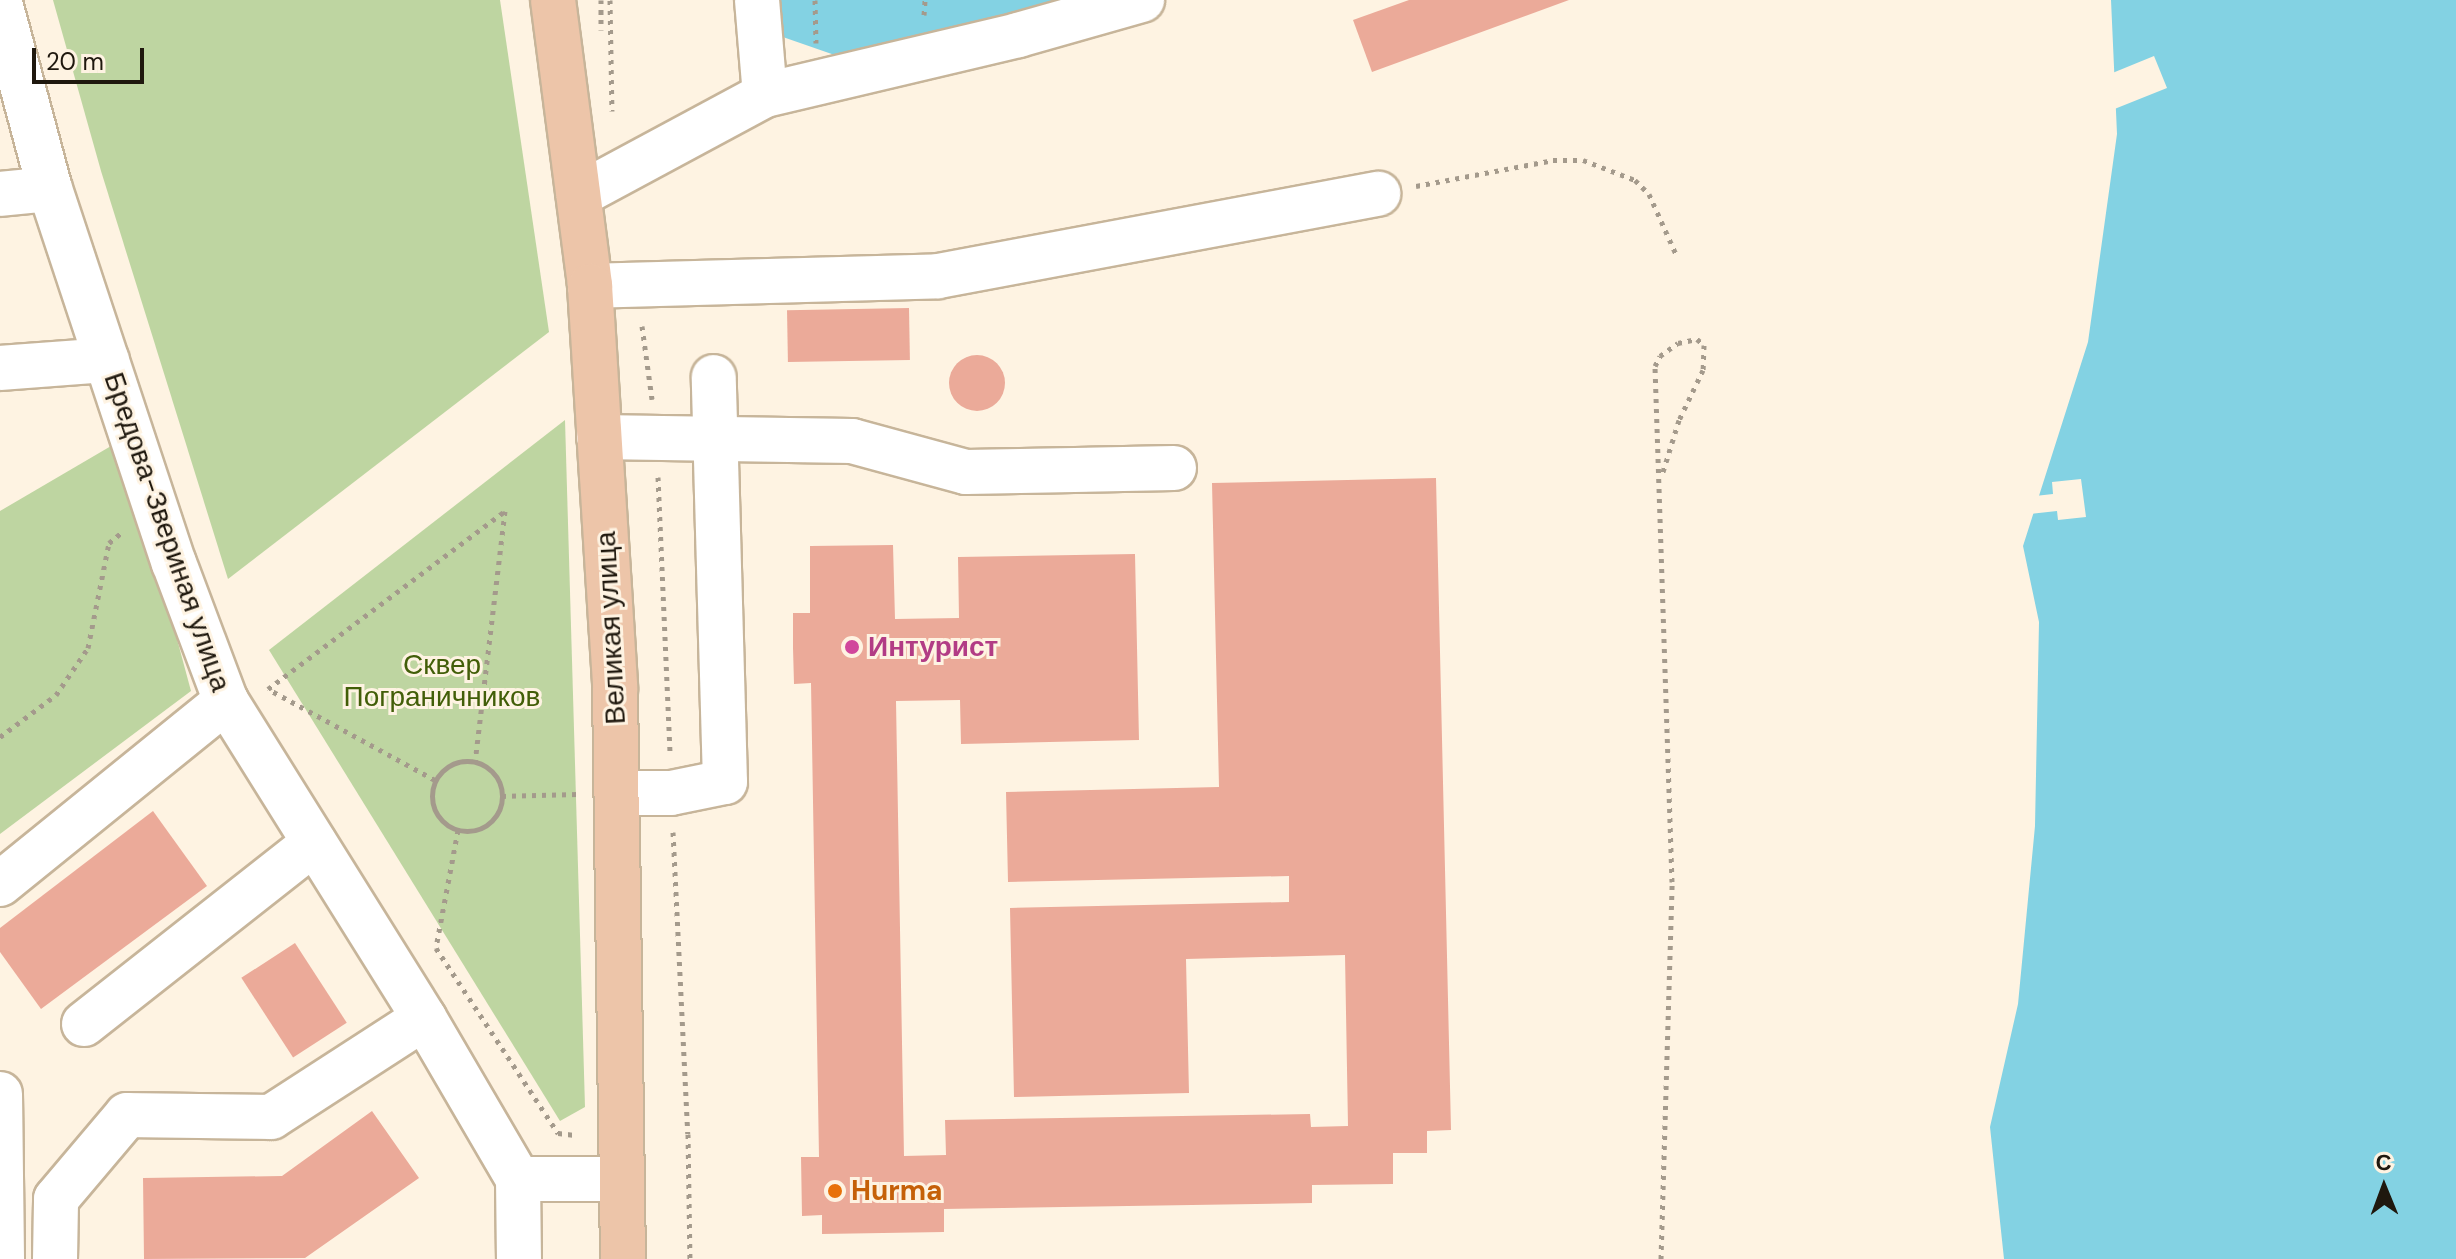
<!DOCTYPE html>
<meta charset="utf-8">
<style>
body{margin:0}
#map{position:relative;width:2456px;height:1259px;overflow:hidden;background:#fef3e2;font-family:"DM Sans",sans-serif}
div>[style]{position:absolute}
.green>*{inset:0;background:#bed5a1}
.water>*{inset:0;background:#83d2e3}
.pier>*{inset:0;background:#fef3e2}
.building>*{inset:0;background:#ebaa99;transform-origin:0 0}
.round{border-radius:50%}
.path>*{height:5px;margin-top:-2.5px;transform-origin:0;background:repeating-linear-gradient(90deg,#a49a8c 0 4px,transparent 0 10px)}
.path>.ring{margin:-2.5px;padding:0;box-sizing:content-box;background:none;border:5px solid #a49a8c;border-radius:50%}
.roads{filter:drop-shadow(2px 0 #c7b59a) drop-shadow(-2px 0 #c7b59a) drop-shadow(0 2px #c7b59a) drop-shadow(0 -2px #c7b59a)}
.minor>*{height:44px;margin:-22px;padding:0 22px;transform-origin:22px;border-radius:22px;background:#fff}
.major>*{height:44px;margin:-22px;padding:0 22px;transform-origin:22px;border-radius:22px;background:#edc5a9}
.dots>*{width:22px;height:22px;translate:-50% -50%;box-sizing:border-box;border:4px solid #fef3e2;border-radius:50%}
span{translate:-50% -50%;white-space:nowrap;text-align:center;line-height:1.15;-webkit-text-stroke:6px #fef3e2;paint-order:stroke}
.street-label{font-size:28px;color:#1f180e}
.hotel-label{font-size:28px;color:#b23c85;font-weight:700}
.left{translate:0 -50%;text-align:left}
.park-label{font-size:28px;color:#425e08}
.food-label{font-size:28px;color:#c56008;font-weight:700}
.north{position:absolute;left:2344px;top:1147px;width:80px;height:80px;-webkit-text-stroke:6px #fef3e2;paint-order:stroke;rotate:359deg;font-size:22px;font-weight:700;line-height:32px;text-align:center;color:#1f180e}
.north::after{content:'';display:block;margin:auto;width:28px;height:36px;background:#1f180e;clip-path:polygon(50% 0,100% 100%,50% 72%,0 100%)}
.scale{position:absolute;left:32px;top:48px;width:112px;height:36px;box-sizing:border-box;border:4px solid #1f180e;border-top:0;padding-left:10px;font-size:24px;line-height:28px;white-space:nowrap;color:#1f180e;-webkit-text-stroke:6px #fef3e2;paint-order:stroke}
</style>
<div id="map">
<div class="green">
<i style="clip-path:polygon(53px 0,500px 0,549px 332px,228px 579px,101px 171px)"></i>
<i style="clip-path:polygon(565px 420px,585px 1107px,560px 1121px,269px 650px)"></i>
<i style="clip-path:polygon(123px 439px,191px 691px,0 834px,0 511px)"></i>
</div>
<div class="water">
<i style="clip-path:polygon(779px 0,1078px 0,849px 60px,780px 36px)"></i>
<i style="clip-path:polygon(2111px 0,2456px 0,2456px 1259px,2004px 1259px,1990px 1127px,2018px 1004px,2035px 826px,2039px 622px,2023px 546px,2088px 342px,2117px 134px)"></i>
</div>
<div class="pier">
<i style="clip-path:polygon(2154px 56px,2167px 88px,2112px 110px,2110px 74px)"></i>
<i style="clip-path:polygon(2081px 479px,2086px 517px,2058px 520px,2057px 511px,2030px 514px,2035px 496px,2053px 494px,2052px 482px)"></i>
</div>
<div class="building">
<i style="clip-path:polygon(1409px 0,1569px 0,1372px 72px,1353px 20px)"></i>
<i style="left:909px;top:308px;width:52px;height:122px;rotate:89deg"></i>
<i class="round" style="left:949px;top:355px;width:56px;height:56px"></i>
<i style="clip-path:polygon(1436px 478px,1451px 1130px,1427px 1131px,1427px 1153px,1393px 1153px,1393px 1184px,1312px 1185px,1312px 1203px,944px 1209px,944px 1232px,822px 1234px,822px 1215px,802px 1216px,801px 1157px,819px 1157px,811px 683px,794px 684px,793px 648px,793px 613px,810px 613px,810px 546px,893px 545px,895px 619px,959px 618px,958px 557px,1135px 554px,1139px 740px,961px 744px,960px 700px,896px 701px,904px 1156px,946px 1155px,945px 1120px,1310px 1114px,1311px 1127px,1348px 1126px,1345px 955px,1186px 959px,1189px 1093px,1014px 1097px,1010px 908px,1289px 902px,1289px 876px,1008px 882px,1006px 792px,1219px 787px,1212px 483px)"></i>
<i style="clip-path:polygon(153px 811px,207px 886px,41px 1009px,0 952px,0 928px)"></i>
<i style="left:295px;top:943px;width:95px;height:64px;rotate:57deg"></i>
<i style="clip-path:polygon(372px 1111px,419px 1178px,305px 1258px,144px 1259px,143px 1178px,282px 1176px)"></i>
</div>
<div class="path">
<i style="left:601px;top:0;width:30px;rotate:90deg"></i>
<i style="left:610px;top:0;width:111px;rotate:89deg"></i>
<i style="left:815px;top:0;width:43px;rotate:88.7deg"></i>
<i style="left:924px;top:15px;width:15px;rotate:-86deg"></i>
<i style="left:1416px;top:186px;width:139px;rotate:-10.7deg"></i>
<i style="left:1553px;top:160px;width:30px"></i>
<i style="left:1583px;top:160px;width:56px;rotate:21deg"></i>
<i style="left:1635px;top:180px;width:20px;rotate:45deg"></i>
<i style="left:1649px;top:194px;width:66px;rotate:65.8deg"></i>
<i style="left:642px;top:326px;width:74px;rotate:82.2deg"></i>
<i style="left:658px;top:477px;width:277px;rotate:87.5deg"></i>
<i style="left:0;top:737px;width:70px;rotate:-36.9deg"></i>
<i style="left:56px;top:695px;width:57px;rotate:-55.8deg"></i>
<i style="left:88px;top:648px;width:107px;rotate:-78.7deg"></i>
<i style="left:109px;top:543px;width:17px;rotate:-40deg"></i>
<i class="ring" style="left:432px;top:761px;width:65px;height:65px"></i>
<i style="left:435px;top:780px;width:190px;rotate:-151.4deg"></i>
<i style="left:268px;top:689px;width:296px;rotate:-36.9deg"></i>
<i style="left:505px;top:511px;width:253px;rotate:96.8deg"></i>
<i style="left:502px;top:796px;width:76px;rotate:-1.5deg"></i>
<i style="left:458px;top:830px;width:120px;rotate:100.6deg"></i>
<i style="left:436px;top:948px;width:222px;rotate:56.6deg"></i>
<i style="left:558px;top:1133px;width:17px;rotate:7deg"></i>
<i style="left:673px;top:832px;width:302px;rotate:87.2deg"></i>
<i style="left:688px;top:1134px;width:125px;rotate:89.1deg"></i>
<i style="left:1661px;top:1259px;width:377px;rotate:-88.3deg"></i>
<i style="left:1672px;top:882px;width:516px;rotate:-91.89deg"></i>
<i style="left:1655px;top:366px;width:11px;rotate:-63deg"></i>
<i style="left:1660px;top:356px;width:22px;rotate:-36deg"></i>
<i style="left:1678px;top:343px;width:19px;rotate:-12deg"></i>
<i style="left:1697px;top:339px;width:9px;rotate:41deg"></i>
<i style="left:1704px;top:345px;width:25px;rotate:92deg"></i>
<i style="left:1703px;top:370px;width:55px;rotate:115.6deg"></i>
<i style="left:1679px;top:420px;width:58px;rotate:107.2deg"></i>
</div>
<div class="roads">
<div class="minor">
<i style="left:757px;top:0;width:95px;rotate:85.2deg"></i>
<i style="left:0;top:3px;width:193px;rotate:75deg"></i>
<i style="left:50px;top:189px;width:394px;rotate:71.7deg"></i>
<i style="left:174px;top:563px;width:147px;rotate:69.4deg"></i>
<i style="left:226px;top:701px;width:374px;rotate:58deg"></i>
<i style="left:424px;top:1018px;width:186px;rotate:59.7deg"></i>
<i style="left:518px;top:1179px;width:80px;rotate:89.3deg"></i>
<i style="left:0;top:194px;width:50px;rotate:-5.7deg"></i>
<i style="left:579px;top:195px;width:211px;rotate:-28.3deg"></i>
<i style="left:765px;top:95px;width:260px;rotate:-13.3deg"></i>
<i style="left:1018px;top:35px;width:129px;rotate:-15.8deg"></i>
<i style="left:590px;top:286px;width:348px;rotate:-1.6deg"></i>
<i style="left:938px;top:276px;width:448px;rotate:-10.6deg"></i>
<i style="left:0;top:368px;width:107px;rotate:-4.3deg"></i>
<i style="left:599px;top:437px;width:253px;rotate:0.9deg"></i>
<i style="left:852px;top:441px;width:118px;rotate:15.2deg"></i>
<i style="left:966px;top:472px;width:208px;rotate:-1.1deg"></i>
<i style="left:619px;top:793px;width:52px"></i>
<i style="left:671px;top:793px;width:55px;rotate:-11.5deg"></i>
<i style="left:725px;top:782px;width:405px;rotate:-91.6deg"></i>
<i style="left:0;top:884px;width:291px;rotate:-39deg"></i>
<i style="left:84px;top:1024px;width:293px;rotate:-38.2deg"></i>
<i style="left:0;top:1094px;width:165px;rotate:89.3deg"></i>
<i style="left:518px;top:1179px;width:104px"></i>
<i style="left:55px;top:1259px;width:60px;rotate:-89deg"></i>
<i style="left:56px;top:1199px;width:110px;rotate:-49.8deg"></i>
<i style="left:127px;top:1115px;width:144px;rotate:0.8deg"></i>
<i style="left:271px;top:1117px;width:182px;rotate:-32.9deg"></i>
</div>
<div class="major">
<i style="left:553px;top:0;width:288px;rotate:82.6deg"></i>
<i style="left:590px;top:286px;width:403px;rotate:86.4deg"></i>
<i style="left:615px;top:688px;width:571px;rotate:89.2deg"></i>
</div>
</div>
<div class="dots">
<i style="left:852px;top:647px;background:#d1479c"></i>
<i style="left:835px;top:1191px;background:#e8710a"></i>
</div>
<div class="street-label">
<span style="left:167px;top:532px;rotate:71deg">Бредова-Звериная улица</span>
<span style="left:611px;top:628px;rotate:-93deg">Великая улица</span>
</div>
<div class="hotel-label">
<span class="left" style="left:868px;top:647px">Интурист</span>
</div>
<div class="park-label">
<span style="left:442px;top:681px">Сквер<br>Пограничников</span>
</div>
<div class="food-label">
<span class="left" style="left:851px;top:1191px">Hurma</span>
</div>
<div class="north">С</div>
<div class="scale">20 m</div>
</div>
